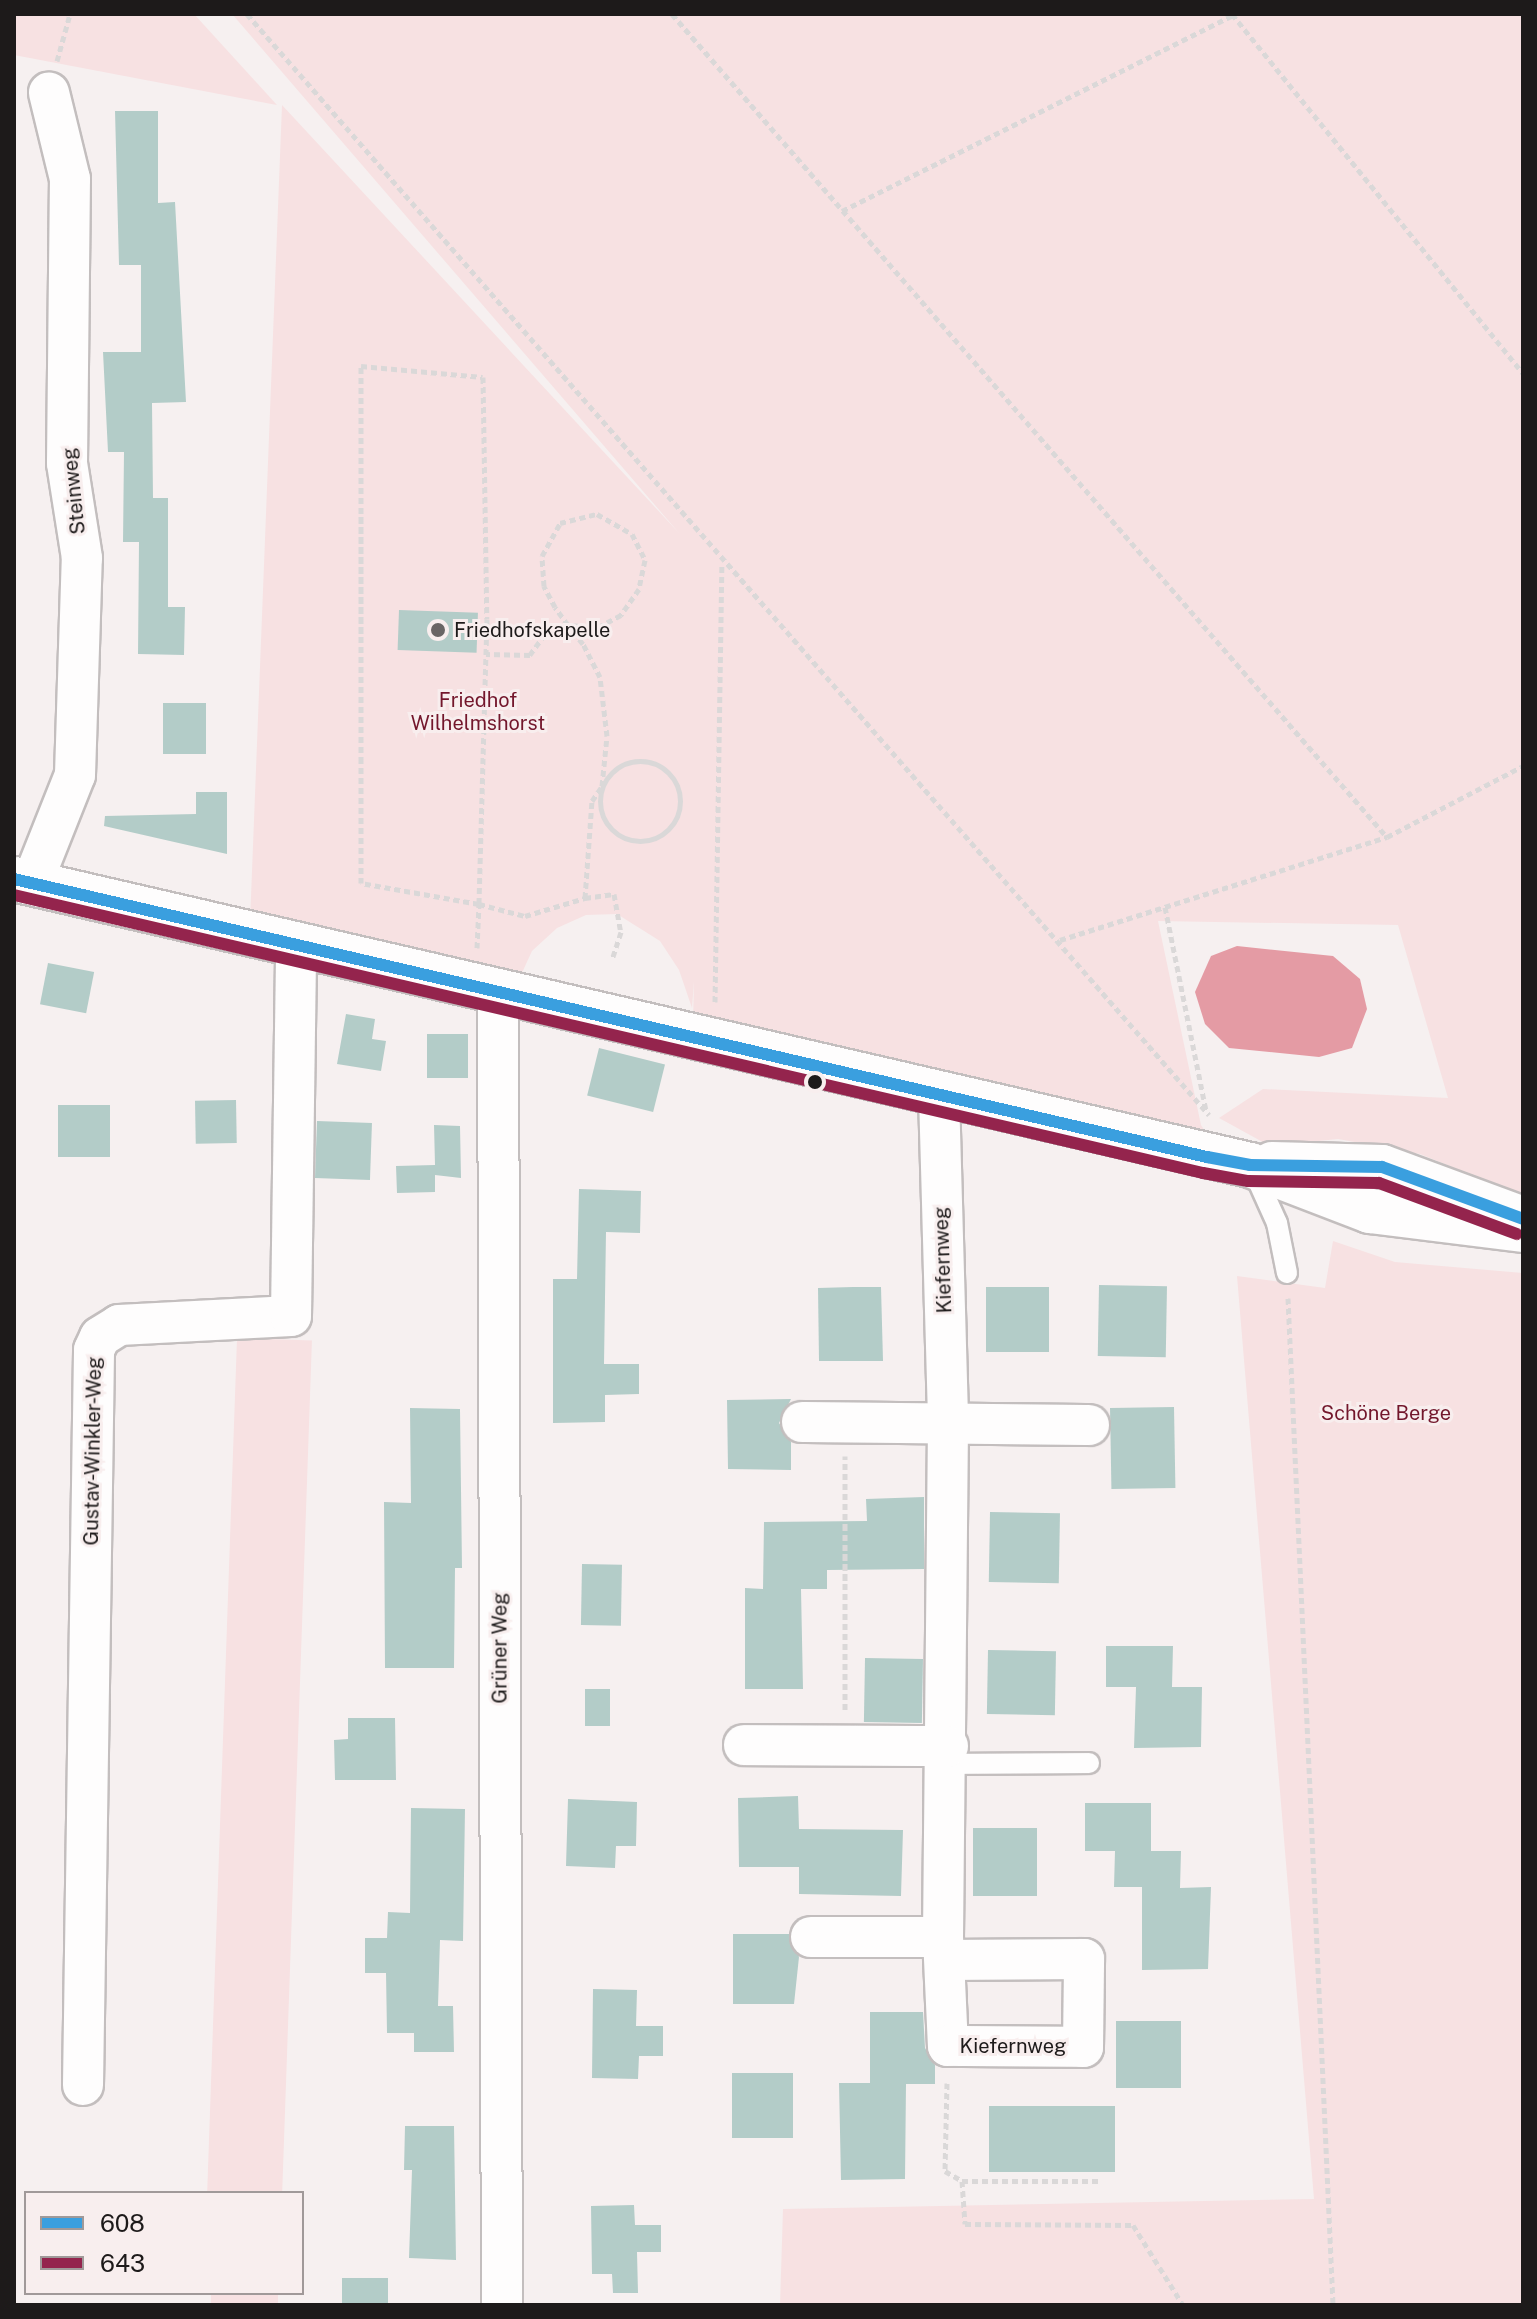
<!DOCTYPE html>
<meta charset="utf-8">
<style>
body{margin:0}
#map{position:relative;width:1537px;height:2319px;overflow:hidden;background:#f6f0f0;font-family:"Public Sans",sans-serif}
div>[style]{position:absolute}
.green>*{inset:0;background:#f7e1e2;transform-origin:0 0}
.water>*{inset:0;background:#e49ba4}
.building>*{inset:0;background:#b3ccc8;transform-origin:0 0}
.path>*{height:5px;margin-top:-2.5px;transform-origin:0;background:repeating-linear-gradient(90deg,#dad8d8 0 6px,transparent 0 10px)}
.path>.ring{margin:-2.5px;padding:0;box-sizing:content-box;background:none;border:5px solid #dad8d8;border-radius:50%}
.roads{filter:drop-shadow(2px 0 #c3bebe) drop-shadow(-2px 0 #c3bebe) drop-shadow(0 2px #c3bebe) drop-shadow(0 -2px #c3bebe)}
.service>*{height:20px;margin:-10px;padding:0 10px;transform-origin:10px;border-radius:10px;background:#fefdfd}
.minor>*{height:40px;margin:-20px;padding:0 20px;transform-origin:20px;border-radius:20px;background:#fefdfd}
.tertiary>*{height:44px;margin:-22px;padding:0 22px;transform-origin:22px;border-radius:22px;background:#fefdfd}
.bus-1>*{height:12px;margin:-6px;padding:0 6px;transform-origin:6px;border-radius:6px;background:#3a9fdf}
.bus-2>*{height:12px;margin:-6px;padding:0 6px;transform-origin:6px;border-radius:6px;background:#94244d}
.dots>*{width:22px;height:22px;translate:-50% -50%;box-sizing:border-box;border:4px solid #f8eeee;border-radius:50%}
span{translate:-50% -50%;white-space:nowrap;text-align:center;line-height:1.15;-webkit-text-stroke:6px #f8eeee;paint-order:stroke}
.street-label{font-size:20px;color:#1d1a1a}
.poi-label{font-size:20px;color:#1d1a1a}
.left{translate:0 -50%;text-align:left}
.park-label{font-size:20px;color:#73172c}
.frame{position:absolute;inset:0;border:16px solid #1d1a1a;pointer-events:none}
.legend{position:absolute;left:24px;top:2191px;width:280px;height:104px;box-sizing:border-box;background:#f8eeee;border:2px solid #a09999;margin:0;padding:10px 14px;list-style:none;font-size:24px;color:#1d1a1a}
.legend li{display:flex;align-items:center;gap:16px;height:40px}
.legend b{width:40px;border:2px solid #a09999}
</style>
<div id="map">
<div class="green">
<i style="clip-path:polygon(14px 14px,194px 14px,277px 105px,14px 55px)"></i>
<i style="clip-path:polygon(232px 14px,1523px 14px,1523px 1196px,1420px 1154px,1338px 1139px,1270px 1146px,1219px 1118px,1263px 1089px,1448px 1098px,1398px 925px,1158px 921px,1201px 1125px,1216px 1149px,693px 1023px,694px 981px,692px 1008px,679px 970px,660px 941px,617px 914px,586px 915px,557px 928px,532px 951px,515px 988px,250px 922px,282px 105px,679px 533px)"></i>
<i style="clip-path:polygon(1333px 1241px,1395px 1262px,1523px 1273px,1523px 2305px,780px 2305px,783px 2209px,1314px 2199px,1237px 1276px,1325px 1288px)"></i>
<i style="left:237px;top:1338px;width:75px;height:855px;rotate:2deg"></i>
<i style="left:211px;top:2293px;width:67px;height:12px"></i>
</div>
<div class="water">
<i style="clip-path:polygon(1237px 946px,1333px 956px,1360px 979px,1367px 1009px,1352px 1048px,1319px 1057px,1229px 1048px,1205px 1024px,1195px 992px,1211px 956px)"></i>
</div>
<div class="building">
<i style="clip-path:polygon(115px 111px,158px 111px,158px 203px,175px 202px,186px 402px,152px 403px,153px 498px,168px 498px,168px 607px,185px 607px,184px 655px,138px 654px,139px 542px,123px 542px,124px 452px,108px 452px,103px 352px,141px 352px,141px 265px,119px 265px)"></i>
<i style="left:399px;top:610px;width:79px;height:40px;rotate:2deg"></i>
<i style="left:163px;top:703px;width:43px;height:51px"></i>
<i style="clip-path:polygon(196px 792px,227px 792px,227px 854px,104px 826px,105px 816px,196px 814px)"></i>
<i style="left:48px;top:963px;width:47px;height:42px;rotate:11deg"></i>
<i style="clip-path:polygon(346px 1014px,375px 1019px,372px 1039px,386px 1041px,381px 1071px,337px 1064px)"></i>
<i style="left:427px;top:1034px;width:41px;height:44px"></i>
<i style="left:599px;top:1048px;width:68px;height:49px;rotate:14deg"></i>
<i style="left:236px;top:1100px;width:43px;height:41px;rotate:89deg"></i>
<i style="left:58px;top:1105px;width:52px;height:52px"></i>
<i style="left:317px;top:1121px;width:55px;height:57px;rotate:2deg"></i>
<i style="clip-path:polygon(434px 1125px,460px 1126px,461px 1178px,435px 1175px,435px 1192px,397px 1193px,396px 1166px,435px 1165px)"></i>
<i style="clip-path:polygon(579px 1189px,641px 1191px,640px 1233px,606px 1232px,604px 1364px,639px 1364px,639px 1394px,605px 1395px,605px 1422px,553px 1423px,553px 1279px,577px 1279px)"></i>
<i style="left:1099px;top:1285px;width:68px;height:71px;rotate:1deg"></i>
<i style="clip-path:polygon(853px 1287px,881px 1287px,883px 1361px,819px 1361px,818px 1288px)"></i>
<i style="left:1049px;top:1287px;width:65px;height:63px;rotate:90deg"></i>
<i style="clip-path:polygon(791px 1399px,779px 1423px,791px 1442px,791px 1470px,728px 1469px,727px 1400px)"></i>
<i style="left:1174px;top:1407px;width:81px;height:64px;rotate:89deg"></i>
<i style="clip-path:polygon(410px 1408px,460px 1409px,462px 1568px,455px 1568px,454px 1668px,385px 1668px,384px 1502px,411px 1503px)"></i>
<i style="clip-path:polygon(924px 1497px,924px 1569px,827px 1570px,827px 1589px,801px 1589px,803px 1689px,745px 1689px,745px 1588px,763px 1589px,764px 1522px,867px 1521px,866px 1499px)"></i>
<i style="left:990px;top:1512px;width:70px;height:70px;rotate:1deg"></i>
<i style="left:582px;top:1564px;width:40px;height:61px;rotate:1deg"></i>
<i style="clip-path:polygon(1106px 1646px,1173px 1646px,1172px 1687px,1202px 1687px,1201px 1747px,1134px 1748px,1136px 1687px,1106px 1687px)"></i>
<i style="left:988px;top:1650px;width:68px;height:64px;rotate:1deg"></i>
<i style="left:923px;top:1659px;width:64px;height:58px;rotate:91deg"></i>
<i style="left:585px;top:1689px;width:25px;height:37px"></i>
<i style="clip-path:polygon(348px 1718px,395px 1718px,396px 1780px,335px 1780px,334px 1740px,348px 1739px)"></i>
<i style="clip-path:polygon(798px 1796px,799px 1829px,903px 1830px,901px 1896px,799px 1894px,799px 1867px,739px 1867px,738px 1798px)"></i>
<i style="clip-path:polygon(568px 1799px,637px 1802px,636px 1846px,616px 1846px,615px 1868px,566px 1866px)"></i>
<i style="clip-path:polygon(1085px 1803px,1151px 1803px,1151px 1851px,1181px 1851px,1180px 1888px,1211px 1887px,1208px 1969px,1142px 1970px,1142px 1887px,1114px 1887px,1115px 1851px,1085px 1851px)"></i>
<i style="clip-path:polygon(411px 1808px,465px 1809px,463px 1941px,440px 1940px,438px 2006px,453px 2006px,454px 2052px,414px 2052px,414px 2033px,387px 2033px,386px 1973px,365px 1973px,365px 1938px,387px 1938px,388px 1912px,410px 1913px)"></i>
<i style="left:1037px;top:1828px;width:68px;height:64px;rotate:90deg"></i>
<i style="clip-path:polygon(733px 1934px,789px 1934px,799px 1957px,794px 2004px,733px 2004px)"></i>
<i style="clip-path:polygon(593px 1989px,637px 1990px,636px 2026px,663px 2026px,663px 2056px,639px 2056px,638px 2079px,592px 2078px)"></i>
<i style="clip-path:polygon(870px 2012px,923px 2012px,925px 2048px,935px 2065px,935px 2084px,906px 2084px,905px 2179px,841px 2180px,839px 2083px,870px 2083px)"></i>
<i style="left:1116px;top:2021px;width:65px;height:67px"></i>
<i style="left:732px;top:2073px;width:61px;height:65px"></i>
<i style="left:989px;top:2106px;width:126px;height:66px"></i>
<i style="clip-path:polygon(405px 2126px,454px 2126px,456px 2260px,409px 2258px,412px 2170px,404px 2170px)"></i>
<i style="clip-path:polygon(634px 2205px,635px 2225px,661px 2225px,661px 2252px,637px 2252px,638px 2293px,613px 2293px,612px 2274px,592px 2274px,591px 2206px)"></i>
<i style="left:342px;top:2278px;width:46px;height:27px"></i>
</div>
<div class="path">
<i style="left:247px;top:14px;width:1462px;rotate:48.85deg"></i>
<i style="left:672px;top:14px;width:1090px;rotate:49.02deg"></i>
<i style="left:1232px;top:14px;width:462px;rotate:51deg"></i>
<i style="left:57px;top:61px;width:49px;rotate:-74.5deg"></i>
<i style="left:842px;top:211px;width:437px;rotate:-26.6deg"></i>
<i class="ring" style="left:600px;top:761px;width:75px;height:75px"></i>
<i style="left:585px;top:898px;width:29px;rotate:-8deg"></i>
<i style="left:614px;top:894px;width:39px;rotate:80deg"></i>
<i style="left:621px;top:932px;width:29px;rotate:108deg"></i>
<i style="left:1165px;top:907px;width:208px;rotate:78.6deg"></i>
<i style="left:1060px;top:940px;width:343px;rotate:-17.5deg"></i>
<i style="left:1387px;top:837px;width:153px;rotate:-27.6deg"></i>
<i style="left:477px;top:948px;width:44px;rotate:-87.4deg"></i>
<i style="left:479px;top:904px;width:120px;rotate:-169.9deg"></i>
<i style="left:361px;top:883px;width:517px;rotate:-90deg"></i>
<i style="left:361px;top:366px;width:122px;rotate:5.2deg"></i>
<i style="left:483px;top:377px;width:242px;rotate:89.1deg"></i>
<i style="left:487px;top:619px;width:69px;rotate:91.7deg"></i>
<i style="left:485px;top:688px;width:216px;rotate:91.6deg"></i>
<i style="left:479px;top:904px;width:48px;rotate:14.6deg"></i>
<i style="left:525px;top:916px;width:63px;rotate:-16.7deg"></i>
<i style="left:585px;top:898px;width:97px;rotate:-85.9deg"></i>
<i style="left:592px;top:801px;width:18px;rotate:-56deg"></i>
<i style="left:602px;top:786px;width:50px;rotate:-84.3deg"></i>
<i style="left:607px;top:736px;width:59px;rotate:-96.8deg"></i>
<i style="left:600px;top:677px;width:37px;rotate:-117deg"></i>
<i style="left:583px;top:644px;width:24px;rotate:-128deg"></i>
<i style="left:568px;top:625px;width:22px;rotate:-126deg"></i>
<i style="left:555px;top:607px;width:24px;rotate:-118deg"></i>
<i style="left:544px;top:586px;width:30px;rotate:-94deg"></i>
<i style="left:542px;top:556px;width:38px;rotate:-61deg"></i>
<i style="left:560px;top:523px;width:38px;rotate:-14deg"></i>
<i style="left:597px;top:514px;width:40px;rotate:29.7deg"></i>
<i style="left:632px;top:534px;width:29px;rotate:63deg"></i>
<i style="left:645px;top:560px;width:30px;rotate:102deg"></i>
<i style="left:639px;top:589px;width:32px;rotate:125deg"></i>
<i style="left:621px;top:615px;width:26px;rotate:152deg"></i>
<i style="left:598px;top:627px;width:30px;rotate:-176deg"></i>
<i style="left:568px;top:625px;width:25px;rotate:159deg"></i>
<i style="left:545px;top:634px;width:26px;rotate:126deg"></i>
<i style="left:530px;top:655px;width:44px;rotate:-178.7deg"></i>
<i style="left:715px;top:1002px;width:438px;rotate:-89.1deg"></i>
<i style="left:1288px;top:1298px;width:1008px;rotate:87.44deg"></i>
<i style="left:845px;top:1710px;width:254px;rotate:-90deg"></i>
<i style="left:947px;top:2083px;width:88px;rotate:91.3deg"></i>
<i style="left:945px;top:2171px;width:20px;rotate:30deg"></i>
<i style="left:962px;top:2181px;width:140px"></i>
<i style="left:962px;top:2181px;width:43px;rotate:86deg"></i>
<i style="left:965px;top:2224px;width:168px;rotate:0.3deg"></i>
<i style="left:1133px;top:2225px;width:94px;rotate:58deg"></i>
</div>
<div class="roads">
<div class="service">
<i style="left:1254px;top:1172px;width:56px;rotate:65.7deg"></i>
<i style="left:1277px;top:1223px;width:51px;rotate:78.7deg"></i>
<i style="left:947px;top:1764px;width:142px;rotate:-0.4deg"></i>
</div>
<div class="minor">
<i style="left:32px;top:883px;width:116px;rotate:-68.3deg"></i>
<i style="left:75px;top:775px;width:217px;rotate:-88.2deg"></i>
<i style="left:82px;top:558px;width:96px;rotate:-99deg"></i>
<i style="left:67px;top:463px;width:284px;rotate:-89.4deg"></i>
<i style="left:70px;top:179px;width:89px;rotate:-103.7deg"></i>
<i style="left:498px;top:990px;width:1315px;rotate:89.83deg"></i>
<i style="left:939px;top:1095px;width:330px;rotate:88.4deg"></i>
<i style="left:948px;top:1425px;width:512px;rotate:90.56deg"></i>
<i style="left:943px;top:1937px;width:109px;rotate:87.4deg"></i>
<i style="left:948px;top:2046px;width:135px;rotate:0.4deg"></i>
<i style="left:1083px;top:2047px;width:88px;rotate:-89.3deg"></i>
<i style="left:1084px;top:1959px;width:138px;rotate:179.6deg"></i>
<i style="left:802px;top:1422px;width:287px;rotate:0.6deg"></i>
<i style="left:744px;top:1745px;width:204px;rotate:0.3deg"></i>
<i style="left:811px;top:1937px;width:132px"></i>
<i style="left:83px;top:2085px;width:735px;rotate:-89.14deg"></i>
<i style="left:94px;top:1350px;width:14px;rotate:-65deg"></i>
<i style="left:100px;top:1337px;width:22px;rotate:-32deg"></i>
<i style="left:119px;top:1325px;width:172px;rotate:-3deg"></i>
<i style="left:291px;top:1316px;width:371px;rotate:-89.2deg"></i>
</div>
<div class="tertiary">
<i style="left:14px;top:879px;width:1269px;rotate:13.03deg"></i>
<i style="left:1250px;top:1165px;width:129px;rotate:21deg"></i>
<i style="left:1370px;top:1211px;width:154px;rotate:7.1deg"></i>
<i style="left:1272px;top:1164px;width:110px;rotate:1.6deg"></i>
<i style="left:1382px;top:1167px;width:150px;rotate:20.2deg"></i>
</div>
</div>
<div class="bus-1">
<i style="left:14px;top:879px;width:1225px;rotate:13.12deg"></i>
<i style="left:1207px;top:1157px;width:44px;rotate:10.5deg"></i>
<i style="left:1250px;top:1165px;width:132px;rotate:0.9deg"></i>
<i style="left:1382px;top:1167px;width:150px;rotate:20.2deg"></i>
</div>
<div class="bus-2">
<i style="left:14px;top:895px;width:1221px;rotate:13.16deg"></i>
<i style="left:1203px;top:1173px;width:46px;rotate:10.1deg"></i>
<i style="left:1248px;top:1181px;width:131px;rotate:0.9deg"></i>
<i style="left:1379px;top:1183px;width:147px;rotate:20.3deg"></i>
</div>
<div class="dots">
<i style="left:438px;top:630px;background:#696565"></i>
<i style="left:815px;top:1082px;background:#1d1a1a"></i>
</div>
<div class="street-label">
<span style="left:74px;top:491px;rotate:-96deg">Steinweg</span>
<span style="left:943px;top:1260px;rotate:-92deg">Kiefernweg</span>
<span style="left:93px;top:1451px;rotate:-89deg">Gustav-Winkler-Weg</span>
<span style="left:500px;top:1648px;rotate:-90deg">Grüner Weg</span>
<span style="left:1013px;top:2046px">Kiefernweg</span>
</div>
<div class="poi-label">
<span class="left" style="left:454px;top:630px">Friedhofskapelle</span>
</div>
<div class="park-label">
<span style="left:478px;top:712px">Friedhof<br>Wilhelmshorst</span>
<span style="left:1386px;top:1413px">Schöne Berge</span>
</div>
<div class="frame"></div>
<ul class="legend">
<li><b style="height:10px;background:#3a9fdf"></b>608</li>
<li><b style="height:10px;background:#94244d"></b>643</li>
</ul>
</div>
